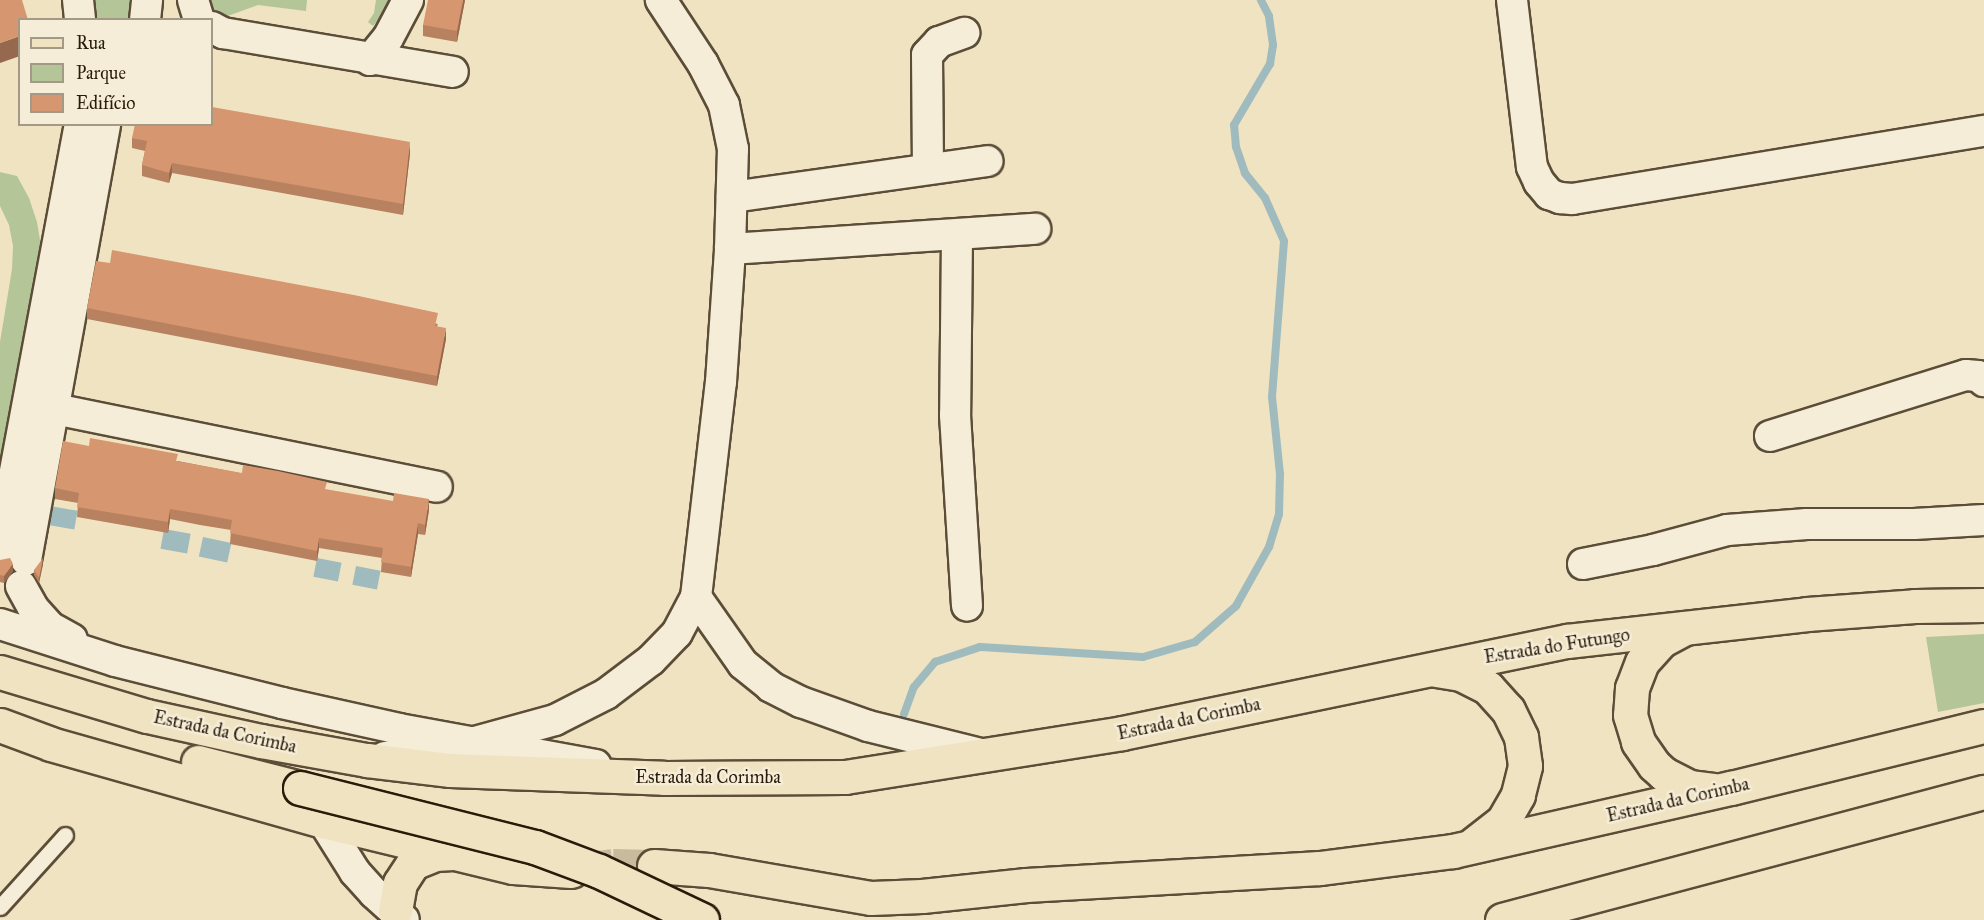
<!DOCTYPE html>
<meta charset="utf-8">
<style>
body{margin:0}
#map{position:relative;width:1984px;height:920px;overflow:hidden;background:#f0e3c2;font-family:"IM FELL Great Primer",serif}
div>[style]{position:absolute}
.green>*{inset:0;background:#b4c598;transform-origin:0 0}
.water>*{inset:0;background:#a0bbbe;transform-origin:0 0}
.stream>*{height:8px;margin:-4px;padding:0 4px;transform-origin:4px;border-radius:4px;background:#a0bbbe}
.primary-tunnel>*{height:33px;margin-top:-16.5px;transform-origin:0;background:repeating-linear-gradient(90deg,#c8bb9d 0 33px,transparent 0 49px)}
.roads{filter:drop-shadow(2px 0 #5b4d38) drop-shadow(-2px 0 #5b4d38) drop-shadow(0 2px #5b4d38) drop-shadow(0 -2px #5b4d38)}
.service>*{height:15px;margin:-7.5px;padding:0 7.5px;transform-origin:7.5px;border-radius:7.5px;background:#f5edd7}
.minor>*{height:30px;margin:-15px;padding:0 15px;transform-origin:15px;border-radius:15px;background:#f5edd7}
.primary>*{height:33px;margin:-16.5px;padding:0 16.5px;transform-origin:16.5px;border-radius:16.5px;background:#f0e3c2}
.bridges{filter:drop-shadow(2px 0 #291b0a) drop-shadow(-2px 0 #291b0a) drop-shadow(0 2px #291b0a) drop-shadow(0 -2px #291b0a)}
.primary-bridge>*{height:33px;margin:-16.5px;padding:0 16.5px;transform-origin:16.5px;border-radius:16.5px;background:#f0e3c2}
.wall>*{inset:0;background:#b8815f}
.shaded-wall>*{inset:0;background:#96694e}
.building>*{inset:0;background:#d6966f}
span{translate:-50% -50%;white-space:nowrap;text-align:center;line-height:1.15;-webkit-text-stroke:5px #f5edd7;paint-order:stroke}
.street-label{font-size:18px;color:#291b0a}
.legend{position:absolute;left:18px;top:18px;width:195px;height:108px;box-sizing:border-box;background:#f5edd7;border:2px solid #a39985;margin:0;padding:8px 10px;list-style:none;font-size:18px;color:#291b0a}
.legend li{display:flex;align-items:center;gap:12px;height:30px}
.legend b{width:30px;border:2px solid #a39985}
</style>
<div id="map">
<div class="green">
<i style="left:90px;top:0;width:45px;height:19px"></i>
<i style="clip-path:polygon(209px 0,307px 0,306px 11px,258px 5px,225px 17px,215px 13px)"></i>
<i style="clip-path:polygon(376px 0,395px 0,373px 26px,368px 22px,374px 13px)"></i>
<i style="clip-path:polygon(0 172px,17px 176px,29px 198px,37px 222px,41px 246px,39px 272px,20px 355px,0 472px,0 342px,12px 269px,13px 246px,9px 225px,0 206px)"></i>
<i style="clip-path:polygon(1984px 634px,1984px 703px,1938px 712px,1926px 637px)"></i>
</div>
<div class="water">
<i style="left:50px;top:506px;width:28px;height:19px;rotate:10deg"></i>
<i style="left:164px;top:529px;width:27px;height:20px;rotate:10deg"></i>
<i style="left:203px;top:537px;width:29px;height:20px;rotate:12deg"></i>
<i style="left:317px;top:558px;width:25px;height:19px;rotate:11deg"></i>
<i style="left:356px;top:566px;width:25px;height:19px;rotate:11deg"></i>
</div>
<div class="stream">
<i style="left:904px;top:714px;width:29px;rotate:-70deg"></i>
<i style="left:914px;top:687px;width:33px;rotate:-50deg"></i>
<i style="left:935px;top:662px;width:47px;rotate:-18.4deg"></i>
<i style="left:980px;top:647px;width:163px;rotate:3.5deg"></i>
<i style="left:1143px;top:657px;width:54px;rotate:-16.1deg"></i>
<i style="left:1195px;top:642px;width:55px;rotate:-41.3deg"></i>
<i style="left:1236px;top:606px;width:68px;rotate:-60.8deg"></i>
<i style="left:1269px;top:547px;width:34px;rotate:-73deg"></i>
<i style="left:1279px;top:514px;width:40px;rotate:-88.6deg"></i>
<i style="left:1280px;top:474px;width:77px;rotate:-95.9deg"></i>
<i style="left:1272px;top:397px;width:156px;rotate:-85.6deg"></i>
<i style="left:1284px;top:241px;width:47px;rotate:-113.8deg"></i>
<i style="left:1265px;top:198px;width:32px;rotate:-129deg"></i>
<i style="left:1245px;top:173px;width:28px;rotate:-109deg"></i>
<i style="left:1236px;top:147px;width:22px;rotate:-95deg"></i>
<i style="left:1234px;top:125px;width:71px;rotate:-59.5deg"></i>
<i style="left:1270px;top:64px;width:19px;rotate:-81deg"></i>
<i style="left:1273px;top:45px;width:29px;rotate:-98deg"></i>
<i style="left:1269px;top:16px;width:18px;rotate:-117deg"></i>
</div>
<div class="primary-tunnel">
<i style="left:581px;top:869px;width:32px;rotate:-7deg"></i>
<i style="left:613px;top:865px;width:41px;rotate:1.4deg"></i>
</div>
<div class="roads">
<div class="service">
<i style="left:0;top:907px;width:97px;rotate:-47.9deg"></i>
</div>
<div class="minor">
<i style="left:78px;top:0;width:20px;rotate:84deg"></i>
<i style="left:193px;top:0;width:21px;rotate:73deg"></i>
<i style="left:1512px;top:0;width:168px;rotate:83.2deg"></i>
<i style="left:1532px;top:167px;width:17px;rotate:65deg"></i>
<i style="left:1539px;top:182px;width:16px;rotate:50deg"></i>
<i style="left:1549px;top:194px;width:12px;rotate:20deg"></i>
<i style="left:1560px;top:198px;width:12px;rotate:5deg"></i>
<i style="left:1572px;top:199px;width:418px;rotate:-9.4deg"></i>
<i style="left:145px;top:20px;width:20px;rotate:-84deg"></i>
<i style="left:212px;top:27px;width:13px;rotate:29deg"></i>
<i style="left:223px;top:33px;width:233px;rotate:9.6deg"></i>
<i style="left:370px;top:60px;width:28px;rotate:-51deg"></i>
<i style="left:388px;top:38px;width:43px;rotate:-62.2deg"></i>
<i style="left:928px;top:169px;width:114px;rotate:-90.5deg"></i>
<i style="left:927px;top:55px;width:18px;rotate:-47deg"></i>
<i style="left:939px;top:42px;width:27px;rotate:-20deg"></i>
<i style="left:732px;top:197px;width:258px;rotate:-8deg"></i>
<i style="left:957px;top:236px;width:179px;rotate:90.6deg"></i>
<i style="left:955px;top:415px;width:191px;rotate:86.4deg"></i>
<i style="left:730px;top:249px;width:306px;rotate:-3.8deg"></i>
<i style="left:35px;top:405px;width:410px;rotate:11.5deg"></i>
<i style="left:1770px;top:436px;width:205px;rotate:-17.3deg"></i>
<i style="left:1966px;top:375px;width:12px;rotate:5deg"></i>
<i style="left:1978px;top:376px;width:8px;rotate:40deg"></i>
<i style="left:0;top:551px;width:434px;rotate:-79.4deg"></i>
<i style="left:26px;top:560px;width:443px;rotate:-79.7deg"></i>
<i style="left:1583px;top:564px;width:71px;rotate:-11.3deg"></i>
<i style="left:1653px;top:550px;width:77px;rotate:-15.1deg"></i>
<i style="left:1727px;top:530px;width:80px;rotate:-4.3deg"></i>
<i style="left:1807px;top:524px;width:107px"></i>
<i style="left:1914px;top:524px;width:70px;rotate:-3.3deg"></i>
<i style="left:21px;top:586px;width:25px;rotate:61deg"></i>
<i style="left:33px;top:608px;width:25px;rotate:48deg"></i>
<i style="left:50px;top:627px;width:25px;rotate:29deg"></i>
<i style="left:696px;top:597px;width:82px;rotate:55deg"></i>
<i style="left:743px;top:664px;width:36px;rotate:39deg"></i>
<i style="left:771px;top:687px;width:34px;rotate:27deg"></i>
<i style="left:801px;top:702px;width:71px;rotate:19.7deg"></i>
<i style="left:868px;top:726px;width:116px;rotate:13.9deg"></i>
<i style="left:0;top:624px;width:121px;rotate:17.8deg"></i>
<i style="left:115px;top:661px;width:172px;rotate:14.1deg"></i>
<i style="left:282px;top:703px;width:120px;rotate:12.5deg"></i>
<i style="left:399px;top:729px;width:200px;rotate:10.4deg"></i>
<i style="left:385px;top:757px;width:91px;rotate:-9.5deg"></i>
<i style="left:475px;top:742px;width:83px;rotate:-15.4deg"></i>
<i style="left:555px;top:720px;width:57px;rotate:-27deg"></i>
<i style="left:606px;top:694px;width:56px;rotate:-37.1deg"></i>
<i style="left:651px;top:660px;width:37px;rotate:-46deg"></i>
<i style="left:677px;top:633px;width:41px;rotate:-62.2deg"></i>
<i style="left:696px;top:597px;width:216px;rotate:-83.4deg"></i>
<i style="left:721px;top:382px;width:133px;rotate:-86.1deg"></i>
<i style="left:730px;top:249px;width:100px;rotate:-88.3deg"></i>
<i style="left:733px;top:149px;width:45px;rotate:-101.6deg"></i>
<i style="left:724px;top:105px;width:46px;rotate:-117.1deg"></i>
<i style="left:703px;top:64px;width:77px;rotate:-123.3deg"></i>
<i style="left:323px;top:821px;width:60px;rotate:57.9deg"></i>
<i style="left:355px;top:872px;width:28px;rotate:48deg"></i>
<i style="left:374px;top:893px;width:40px;rotate:42deg"></i>
</div>
<div class="primary">
<i style="left:1685px;top:628px;width:27px;rotate:152deg"></i>
<i style="left:1661px;top:641px;width:28px;rotate:132deg"></i>
<i style="left:1642px;top:662px;width:28px;rotate:111deg"></i>
<i style="left:1632px;top:688px;width:27px;rotate:94deg"></i>
<i style="left:1630px;top:715px;width:28px;rotate:73deg"></i>
<i style="left:1638px;top:742px;width:28px;rotate:55deg"></i>
<i style="left:1654px;top:765px;width:13px;rotate:42deg"></i>
<i style="left:1664px;top:774px;width:28px;rotate:27deg"></i>
<i style="left:1689px;top:787px;width:24px;rotate:7deg"></i>
<i style="left:1436px;top:670px;width:25px;rotate:9deg"></i>
<i style="left:1461px;top:674px;width:30px;rotate:27deg"></i>
<i style="left:1488px;top:688px;width:30px;rotate:48deg"></i>
<i style="left:1508px;top:710px;width:30px;rotate:64deg"></i>
<i style="left:1521px;top:737px;width:29px;rotate:82deg"></i>
<i style="left:1525px;top:766px;width:30px;rotate:104deg"></i>
<i style="left:1518px;top:795px;width:30px;rotate:120deg"></i>
<i style="left:1503px;top:821px;width:37px;rotate:142deg"></i>
<i style="left:0;top:672px;width:153px;rotate:16.7deg"></i>
<i style="left:147px;top:716px;width:117px;rotate:12.4deg"></i>
<i style="left:261px;top:741px;width:108px;rotate:10.2deg"></i>
<i style="left:367px;top:760px;width:84px;rotate:6.9deg"></i>
<i style="left:450px;top:770px;width:214px;rotate:2.1deg"></i>
<i style="left:664px;top:778px;width:181px;rotate:-0.3deg"></i>
<i style="left:845px;top:777px;width:280px;rotate:-9deg"></i>
<i style="left:1122px;top:733px;width:454px;rotate:-11.7deg"></i>
<i style="left:1567px;top:641px;width:242px;rotate:-6.4deg"></i>
<i style="left:1807px;top:614px;width:108px;rotate:-4.2deg"></i>
<i style="left:1915px;top:606px;width:69px;rotate:-0.8deg"></i>
<i style="left:0;top:725px;width:54px;rotate:20.4deg"></i>
<i style="left:51px;top:744px;width:283px;rotate:15.8deg"></i>
<i style="left:323px;top:821px;width:195px;rotate:13.6deg"></i>
<i style="left:513px;top:867px;width:58px;rotate:3.9deg"></i>
<i style="left:198px;top:762px;width:105px;rotate:14.3deg"></i>
<i style="left:654px;top:866px;width:55px;rotate:4.2deg"></i>
<i style="left:709px;top:870px;width:164px;rotate:9.8deg"></i>
<i style="left:871px;top:898px;width:51px;rotate:-2.2deg"></i>
<i style="left:922px;top:896px;width:105px;rotate:-6deg"></i>
<i style="left:1026px;top:885px;width:294px;rotate:-3.3deg"></i>
<i style="left:1320px;top:868px;width:134px;rotate:-7.3deg"></i>
<i style="left:1453px;top:851px;width:285px;rotate:-12.8deg"></i>
<i style="left:1731px;top:788px;width:260px;rotate:-13.8deg"></i>
<i style="left:395px;top:911px;width:28px;rotate:-80deg"></i>
<i style="left:400px;top:883px;width:24px;rotate:-57deg"></i>
<i style="left:413px;top:863px;width:24px;rotate:-22deg"></i>
<i style="left:435px;top:854px;width:18px;rotate:-3deg"></i>
<i style="left:1502px;top:920px;width:499px;rotate:-14.9deg"></i>
</div>
</div>
<div class="bridges">
<div class="primary-bridge">
<i style="left:300px;top:788px;width:242px;rotate:14.1deg"></i>
<i style="left:535px;top:847px;width:68px;rotate:20.6deg"></i>
<i style="left:599px;top:871px;width:114px;rotate:25.4deg"></i>
</div>
</div>
<div class="wall">
<i style="clip-path:polygon(465px 0,457px 42px,423px 36px,423px 25px)"></i>
<i style="clip-path:polygon(132px 138px,410px 153px,403px 215px,172px 173px,169px 183px,142px 176px,142px 165px,145px 151px,132px 148px)"></i>
<i style="clip-path:polygon(110px 263px,438px 324px,437px 326px,446px 339px,437px 386px,87px 319px,87px 308px)"></i>
<i style="clip-path:polygon(178px 461px,429px 510px,425px 535px,418px 534px,411px 577px,381px 572px,382px 558px,319px 548px,317px 561px,230px 544px,231px 530px,200px 525px,170px 519px,168px 533px,77px 517px,78px 503px,55px 499px,55px 488px)"></i>
<i style="clip-path:polygon(0 560px,13px 571px,4px 583px,0 582px)"></i>
<i style="clip-path:polygon(43px 564px,39px 583px,34px 575px,34px 570px)"></i>
</div>
<div class="shaded-wall">
<i style="clip-path:polygon(463px 0,465px 0,457px 42px,457px 31px)"></i>
<i style="clip-path:polygon(20px 36px,20px 56px,0 63px,0 43px)"></i>
<i style="clip-path:polygon(410px 142px,410px 153px,403px 215px,403px 204px)"></i>
<i style="clip-path:polygon(172px 163px,172px 173px,169px 183px,169px 173px)"></i>
<i style="clip-path:polygon(446px 328px,446px 339px,437px 386px,437px 376px)"></i>
<i style="clip-path:polygon(429px 499px,429px 510px,425px 535px,425px 525px)"></i>
<i style="clip-path:polygon(170px 509px,170px 519px,168px 533px,168px 522px)"></i>
<i style="clip-path:polygon(418px 523px,418px 534px,411px 577px,411px 567px)"></i>
<i style="clip-path:polygon(319px 538px,319px 548px,317px 561px,317px 551px)"></i>
<i style="clip-path:polygon(43px 558px,43px 564px,39px 583px,39px 578px)"></i>
<i style="clip-path:polygon(13px 564px,13px 571px,4px 583px,4px 576px)"></i>
</div>
<div class="building">
<i style="clip-path:polygon(0 0,22px 0,28px 20px,20px 20px,20px 36px,0 43px)"></i>
<i style="clip-path:polygon(428px 0,463px 0,457px 31px,423px 25px)"></i>
<i style="clip-path:polygon(212px 107px,410px 142px,403px 204px,172px 163px,169px 173px,142px 165px,147px 141px,132px 138px,135px 124px,212px 124px)"></i>
<i style="clip-path:polygon(112px 250px,354px 295px,438px 313px,435px 326px,446px 328px,437px 376px,87px 308px,96px 261px,110px 263px)"></i>
<i style="clip-path:polygon(90px 438px,178px 454px,176px 461px,242px 473px,243px 465px,278px 471px,327px 482px,325px 489px,393px 501px,394px 493px,429px 499px,425px 525px,418px 523px,411px 567px,381px 562px,383px 548px,319px 538px,317px 551px,230px 533px,232px 520px,200px 514px,170px 509px,168px 522px,77px 507px,79px 493px,55px 488px,63px 441px,89px 446px)"></i>
<i style="clip-path:polygon(10px 558px,13px 564px,4px 576px,0 575px,0 560px)"></i>
<i style="clip-path:polygon(43px 558px,39px 578px,34px 570px)"></i>
</div>
<div class="street-label">
<span style="left:1557px;top:646px;rotate:-9deg">Estrada do Futungo</span>
<span style="left:1189px;top:719px;rotate:-12deg">Estrada da Corimba</span>
<span style="left:225px;top:732px;rotate:12deg">Estrada da Corimba</span>
<span style="left:708px;top:777px">Estrada da Corimba</span>
<span style="left:1678px;top:800px;rotate:-13deg">Estrada da Corimba</span>
</div>
<ul class="legend">
<li><b style="height:8px;background:#f0e3c2"></b>Rua</li>
<li><b style="height:16px;background:#b4c598"></b>Parque</li>
<li><b style="height:16px;background:#d6966f"></b>Edifício</li>
</ul>
</div>
